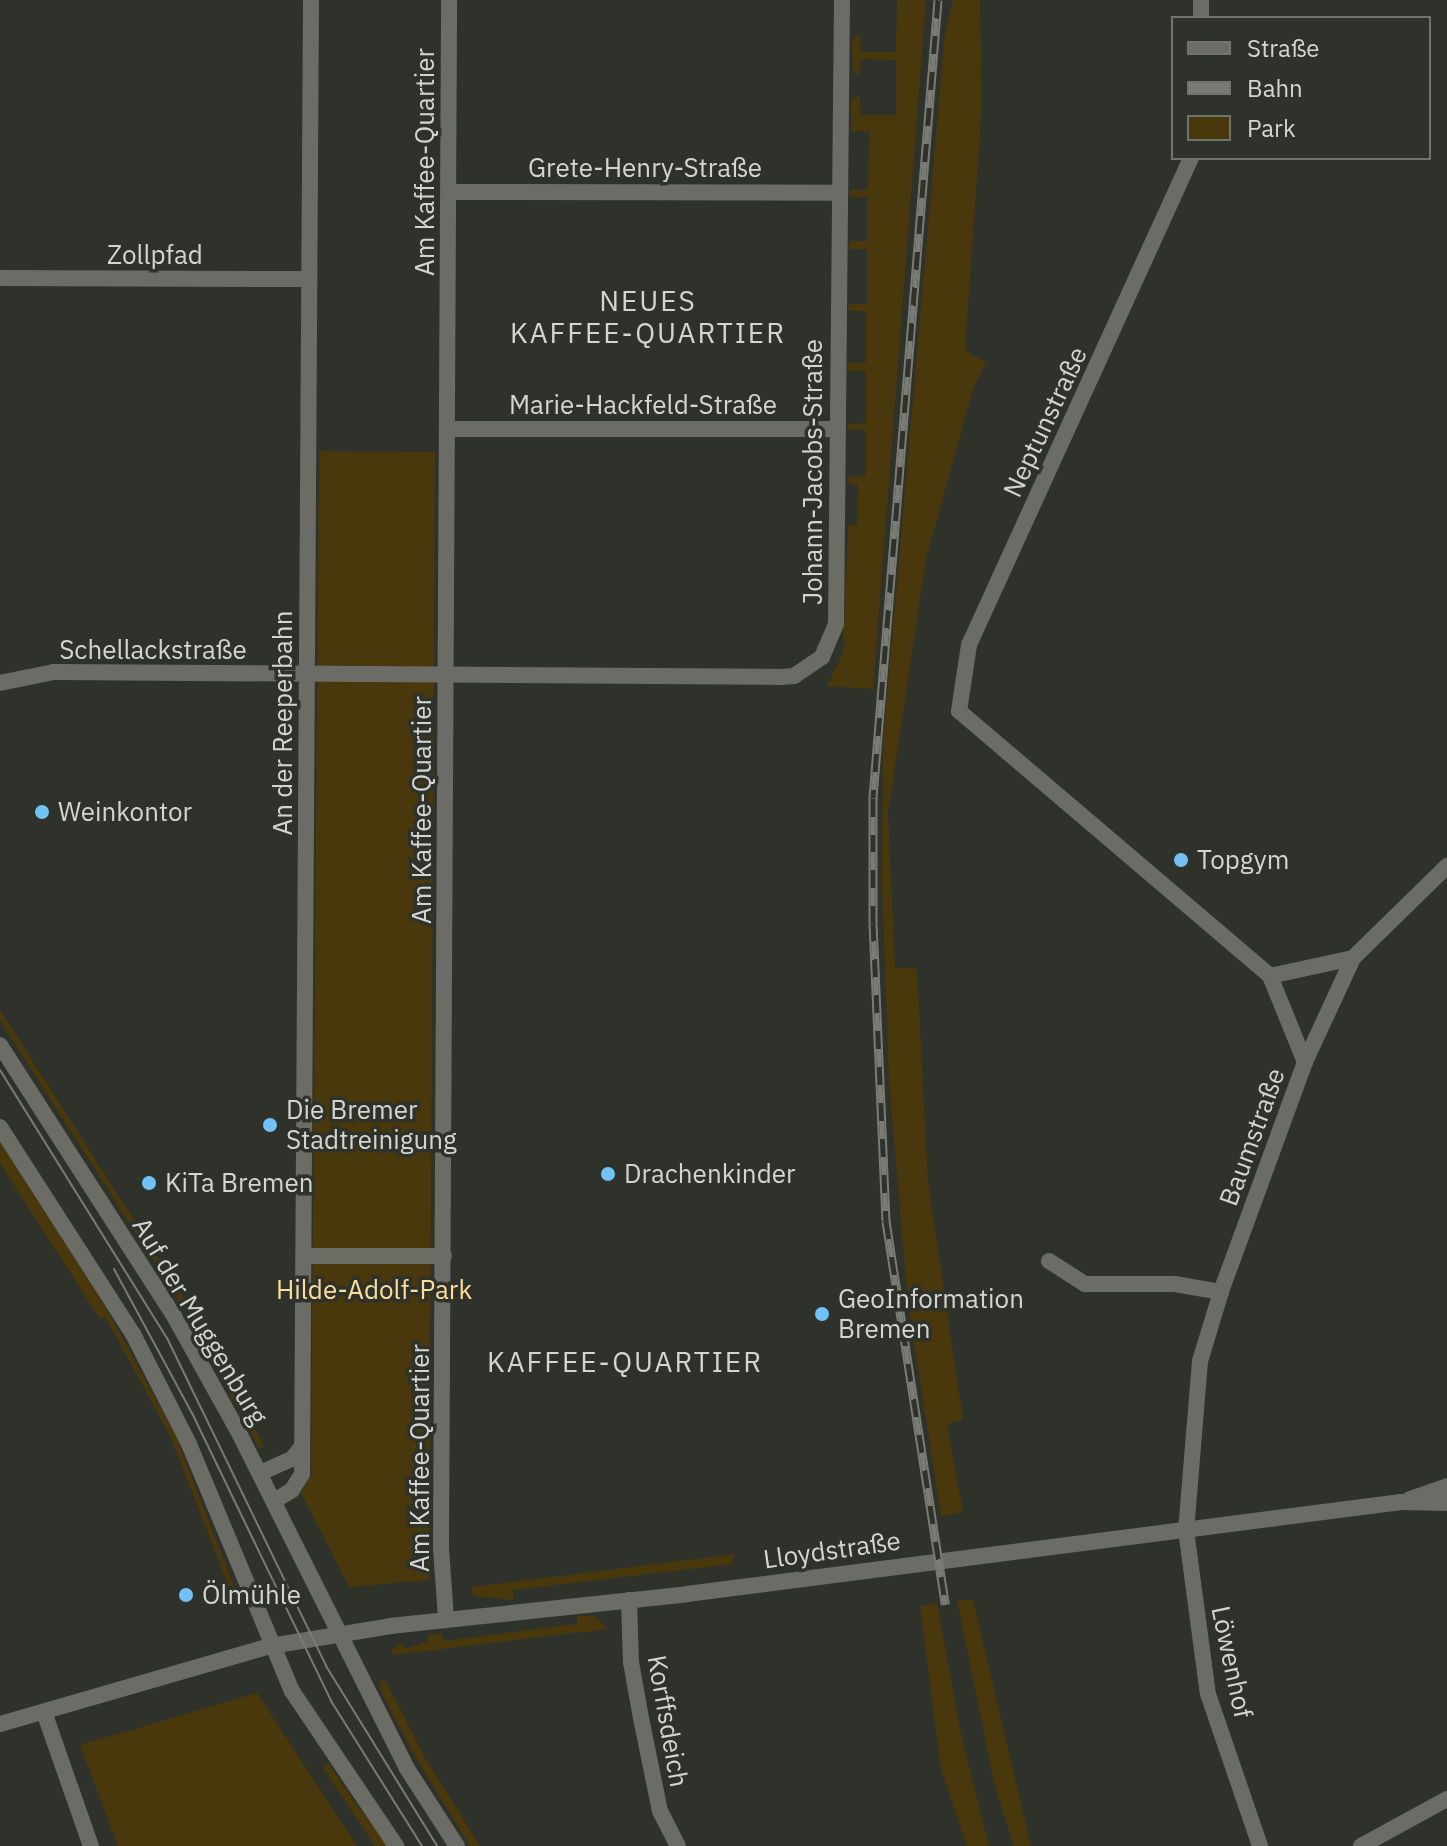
<!DOCTYPE html>
<meta charset="utf-8">
<style>
body{margin:0}
#map{position:relative;width:1447px;height:1846px;overflow:hidden;background:#2e322a;font-family:"IBM Plex Sans",sans-serif}
div>[style]{position:absolute}
.green>*{inset:0;background:#4a380d}
.minor>*{height:16px;margin:-8px;padding:0 8px;transform-origin:8px;border-radius:8px;background:#6c6c67}
.tertiary>*{height:16px;margin:-8px;padding:0 8px;transform-origin:8px;border-radius:8px;background:#6c6c67}
.tram>*{height:2px;margin:-1px;padding:0 1px;transform-origin:1px;border-radius:1px;background:#797c75}
.rail>*{height:9px;margin-top:-4.5px;transform-origin:0;background:repeating-linear-gradient(90deg,#2e322a 0 18px,#797c75 0 36px);box-sizing:border-box;border-block:2px solid #797c75}
.dots>*{width:22px;height:22px;translate:-50% -50%;box-sizing:border-box;border:4px solid #2e322a;border-radius:50%}
span{translate:-50% -50%;white-space:nowrap;text-align:center;line-height:1.15;-webkit-text-stroke:7px #2e322a;paint-order:stroke}
.street-label{font-size:26px;color:#d3d6d0}
.poi-label{font-size:26px;color:#d3d6d0}
.left{translate:0 -50%;text-align:left}
.park-label{font-size:26px;color:#fbdd9c}
.neighbourhood-label{font-size:28px;color:#d3d6d0;letter-spacing:2px}
.legend{position:absolute;left:1171px;top:16px;width:260px;height:144px;box-sizing:border-box;background:#2e322a;border:2px solid #70746c;margin:0;padding:10px 14px;list-style:none;font-size:24px;color:#d3d6d0}
.legend li{display:flex;align-items:center;gap:16px;height:40px}
.legend b{width:40px;border:2px solid #70746c}
</style>
<div id="map">
<div class="green">
<i style="clip-path:polygon(897px 0,926px 0,873px 689px,827px 686px,843px 653px,848px 525px,857px 525px,858px 485px,849px 484px,848px 477px,866px 476px,866px 430px,848px 430px,848px 424px,866px 423px,866px 371px,848px 371px,848px 363px,866px 363px,866px 311px,848px 311px,849px 304px,867px 304px,867px 249px,849px 249px,850px 241px,867px 241px,867px 197px,850px 197px,850px 190px,868px 190px,869px 131px,851px 131px,851px 99px,860px 96px,861px 115px,896px 115px,896px 60px,861px 59px,860px 76px,853px 71px,852px 40px,860px 33px,861px 52px,896px 52px)"></i>
<i style="clip-path:polygon(953px 0,980px 0,982px 104px,965px 350px,986px 362px,973px 389px,926px 559px,888px 813px,895px 968px,917px 968px,928px 1181px,963px 1420px,947px 1425px,963px 1512px,941px 1516px,908px 1304px,889px 1081px,882px 878px,883px 743px,945px 32px)"></i>
<i style="clip-path:polygon(319px 451px,435px 452px,429px 1580px,349px 1587px,301px 1493px,311px 1475px)"></i>
<i style="clip-path:polygon(0 1010px,186px 1302px,264px 1446px,259px 1448px,176px 1296px,0 1020px)"></i>
<i style="clip-path:polygon(0 1142px,108px 1311px,176px 1437px,234px 1586px,229px 1587px,171px 1438px,105px 1316px,100px 1319px,0 1163px)"></i>
<i style="clip-path:polygon(735px 1554px,732px 1564px,513px 1590px,513px 1600px,473px 1596px,472px 1587px)"></i>
<i style="clip-path:polygon(957px 1600px,973px 1600px,1031px 1846px,1014px 1846px,995px 1787px)"></i>
<i style="clip-path:polygon(937px 1603px,961px 1734px,989px 1846px,967px 1846px,941px 1769px,920px 1606px)"></i>
<i style="clip-path:polygon(577px 1616px,594px 1616px,608px 1629px,393px 1655px,391px 1650px,403px 1643px,405px 1649px,429px 1641px,427px 1635px,442px 1633px,444px 1641px,577px 1624px)"></i>
<i style="clip-path:polygon(385px 1680px,424px 1756px,480px 1846px,470px 1846px,416px 1758px,383px 1696px,379px 1683px)"></i>
<i style="clip-path:polygon(257px 1693px,357px 1846px,118px 1846px,80px 1745px)"></i>
<i style="clip-path:polygon(329px 1764px,344px 1787px,388px 1846px,375px 1846px,323px 1768px)"></i>
</div>
<div class="minor">
<i style="left:1201px;top:18px;width:18px;rotate:-90deg"></i>
<i style="left:1191px;top:158px;width:535px;rotate:114.51deg"></i>
<i style="left:969px;top:645px;width:67px;rotate:98.6deg"></i>
<i style="left:959px;top:711px;width:409px;rotate:40.4deg"></i>
<i style="left:1270px;top:976px;width:93px;rotate:67.9deg"></i>
<i style="left:1305px;top:1062px;width:245px;rotate:110.1deg"></i>
<i style="left:1221px;top:1292px;width:72px;rotate:106.9deg"></i>
<i style="left:1200px;top:1361px;width:170px;rotate:94.7deg"></i>
<i style="left:1186px;top:1530px;width:165px;rotate:82.4deg"></i>
<i style="left:1208px;top:1694px;width:161px;rotate:71.1deg"></i>
<i style="left:450px;top:192px;width:389px;rotate:0.1deg"></i>
<i style="left:0;top:278px;width:309px;rotate:0.2deg"></i>
<i style="left:448px;top:429px;width:389px"></i>
<i style="left:0;top:683px;width:55px;rotate:-11.5deg"></i>
<i style="left:54px;top:672px;width:727px;rotate:0.39deg"></i>
<i style="left:781px;top:677px;width:13px;rotate:-4deg"></i>
<i style="left:794px;top:676px;width:34px;rotate:-34deg"></i>
<i style="left:822px;top:657px;width:36px;rotate:-67deg"></i>
<i style="left:836px;top:624px;width:624px;rotate:-89.45deg"></i>
<i style="left:1270px;top:976px;width:85px;rotate:-12.2deg"></i>
<i style="left:1353px;top:958px;width:132px;rotate:-44.4deg"></i>
<i style="left:1305px;top:1062px;width:115px;rotate:-65.2deg"></i>
<i style="left:304px;top:1256px;width:140px"></i>
<i style="left:1049px;top:1261px;width:43px;rotate:32.6deg"></i>
<i style="left:1085px;top:1284px;width:90px"></i>
<i style="left:1175px;top:1284px;width:47px;rotate:9.9deg"></i>
<i style="left:260px;top:1473px;width:35px;rotate:-24deg"></i>
<i style="left:292px;top:1459px;width:16px;rotate:-52deg"></i>
<i style="left:274px;top:1501px;width:21px;rotate:-31deg"></i>
<i style="left:292px;top:1490px;width:19px;rotate:-58deg"></i>
<i style="left:302px;top:1474px;width:1474px;rotate:-89.65deg"></i>
<i style="left:629px;top:1600px;width:62px;rotate:88.2deg"></i>
<i style="left:631px;top:1662px;width:57px;rotate:79.9deg"></i>
<i style="left:641px;top:1718px;width:95px;rotate:78.5deg"></i>
<i style="left:660px;top:1811px;width:39px;rotate:63deg"></i>
<i style="left:446px;top:1619px;width:72px;rotate:-94deg"></i>
<i style="left:441px;top:1547px;width:1547px;rotate:-89.7deg"></i>
<i style="left:44px;top:1712px;width:142px;rotate:70.7deg"></i>
<i style="left:0;top:1724px;width:282px;rotate:-16.1deg"></i>
<i style="left:1361px;top:1846px;width:98px;rotate:-28.7deg"></i>
</div>
<div class="tertiary">
<i style="left:0;top:1045px;width:320px;rotate:57.3deg"></i>
<i style="left:173px;top:1314px;width:138px;rotate:61deg"></i>
<i style="left:240px;top:1435px;width:371px;rotate:63.4deg"></i>
<i style="left:406px;top:1767px;width:94px;rotate:57.2deg"></i>
<i style="left:0;top:1127px;width:246px;rotate:57.3deg"></i>
<i style="left:133px;top:1334px;width:123px;rotate:63deg"></i>
<i style="left:189px;top:1444px;width:268px;rotate:67.4deg"></i>
<i style="left:292px;top:1691px;width:187px;rotate:56.1deg"></i>
<i style="left:1410px;top:1499px;width:39px;rotate:-19deg"></i>
<i style="left:271px;top:1646px;width:121px;rotate:-9.5deg"></i>
<i style="left:390px;top:1626px;width:299px;rotate:-6.1deg"></i>
<i style="left:687px;top:1594px;width:720px;rotate:-7.34deg"></i>
<i style="left:1401px;top:1502px;width:46px;rotate:1.2deg"></i>
</div>
<div class="tram">
<i style="left:0;top:1070px;width:316px;rotate:58.1deg"></i>
<i style="left:167px;top:1338px;width:365px;rotate:64.1deg"></i>
<i style="left:326px;top:1666px;width:211px;rotate:58.3deg"></i>
<i style="left:114px;top:1269px;width:164px;rotate:61.6deg"></i>
<i style="left:192px;top:1413px;width:320px;rotate:64.2deg"></i>
<i style="left:331px;top:1701px;width:171px;rotate:57.9deg"></i>
</div>
<div class="rail">
<i style="left:938px;top:0;width:801px;rotate:94.66deg"></i>
<i style="left:873px;top:798px;width:125px;rotate:90deg"></i>
<i style="left:873px;top:923px;width:298px;rotate:87.5deg"></i>
<i style="left:886px;top:1221px;width:388px;rotate:81.2deg"></i>
</div>
<div class="dots">
<i style="left:42px;top:812px;background:#71c1f5"></i>
<i style="left:1181px;top:860px;background:#71c1f5"></i>
<i style="left:270px;top:1125px;background:#71c1f5"></i>
<i style="left:608px;top:1174px;background:#71c1f5"></i>
<i style="left:149px;top:1183px;background:#71c1f5"></i>
<i style="left:822px;top:1314px;background:#71c1f5"></i>
<i style="left:186px;top:1595px;background:#71c1f5"></i>
</div>
<div class="street-label">
<span style="left:425px;top:162px;rotate:-90deg">Am Kaffee-Quartier</span>
<span style="left:645px;top:168px">Grete-Henry-Straße</span>
<span style="left:155px;top:255px">Zollpfad</span>
<span style="left:643px;top:405px">Marie-Hackfeld-Straße</span>
<span style="left:1045px;top:422px;rotate:-65deg">Neptunstraße</span>
<span style="left:813px;top:472px;rotate:-90deg">Johann-Jacobs-Straße</span>
<span style="left:153px;top:650px">Schellackstraße</span>
<span style="left:283px;top:723px;rotate:-90deg">An der Reeperbahn</span>
<span style="left:422px;top:810px;rotate:-90deg">Am Kaffee-Quartier</span>
<span style="left:1252px;top:1137px;rotate:-70deg">Baumstraße</span>
<span style="left:200px;top:1321px;rotate:59deg">Auf der Muggenburg</span>
<span style="left:420px;top:1458px;rotate:-90deg">Am Kaffee-Quartier</span>
<span style="left:832px;top:1550px;rotate:-8deg">Lloydstraße</span>
<span style="left:1232px;top:1662px;rotate:78deg">Löwenhof</span>
<span style="left:668px;top:1721px;rotate:80deg">Korffsdeich</span>
</div>
<div class="poi-label">
<span class="left" style="left:58px;top:812px">Weinkontor</span>
<span class="left" style="left:1197px;top:860px">Topgym</span>
<span class="left" style="left:286px;top:1125px">Die Bremer<br>Stadtreinigung</span>
<span class="left" style="left:624px;top:1174px">Drachenkinder</span>
<span class="left" style="left:165px;top:1183px">KiTa Bremen</span>
<span class="left" style="left:838px;top:1314px">GeoInformation<br>Bremen</span>
<span class="left" style="left:202px;top:1595px">Ölmühle</span>
</div>
<div class="park-label">
<span style="left:374px;top:1290px">Hilde-Adolf-Park</span>
</div>
<div class="neighbourhood-label">
<span style="left:648px;top:317px">NEUES<br>KAFFEE-QUARTIER</span>
<span style="left:625px;top:1362px">KAFFEE-QUARTIER</span>
</div>
<ul class="legend">
<li><b style="height:10px;background:#6c6c67"></b>Straße</li>
<li><b style="height:10px;background:#797c75"></b>Bahn</li>
<li><b style="height:22px;background:#4a380d"></b>Park</li>
</ul>
</div>
